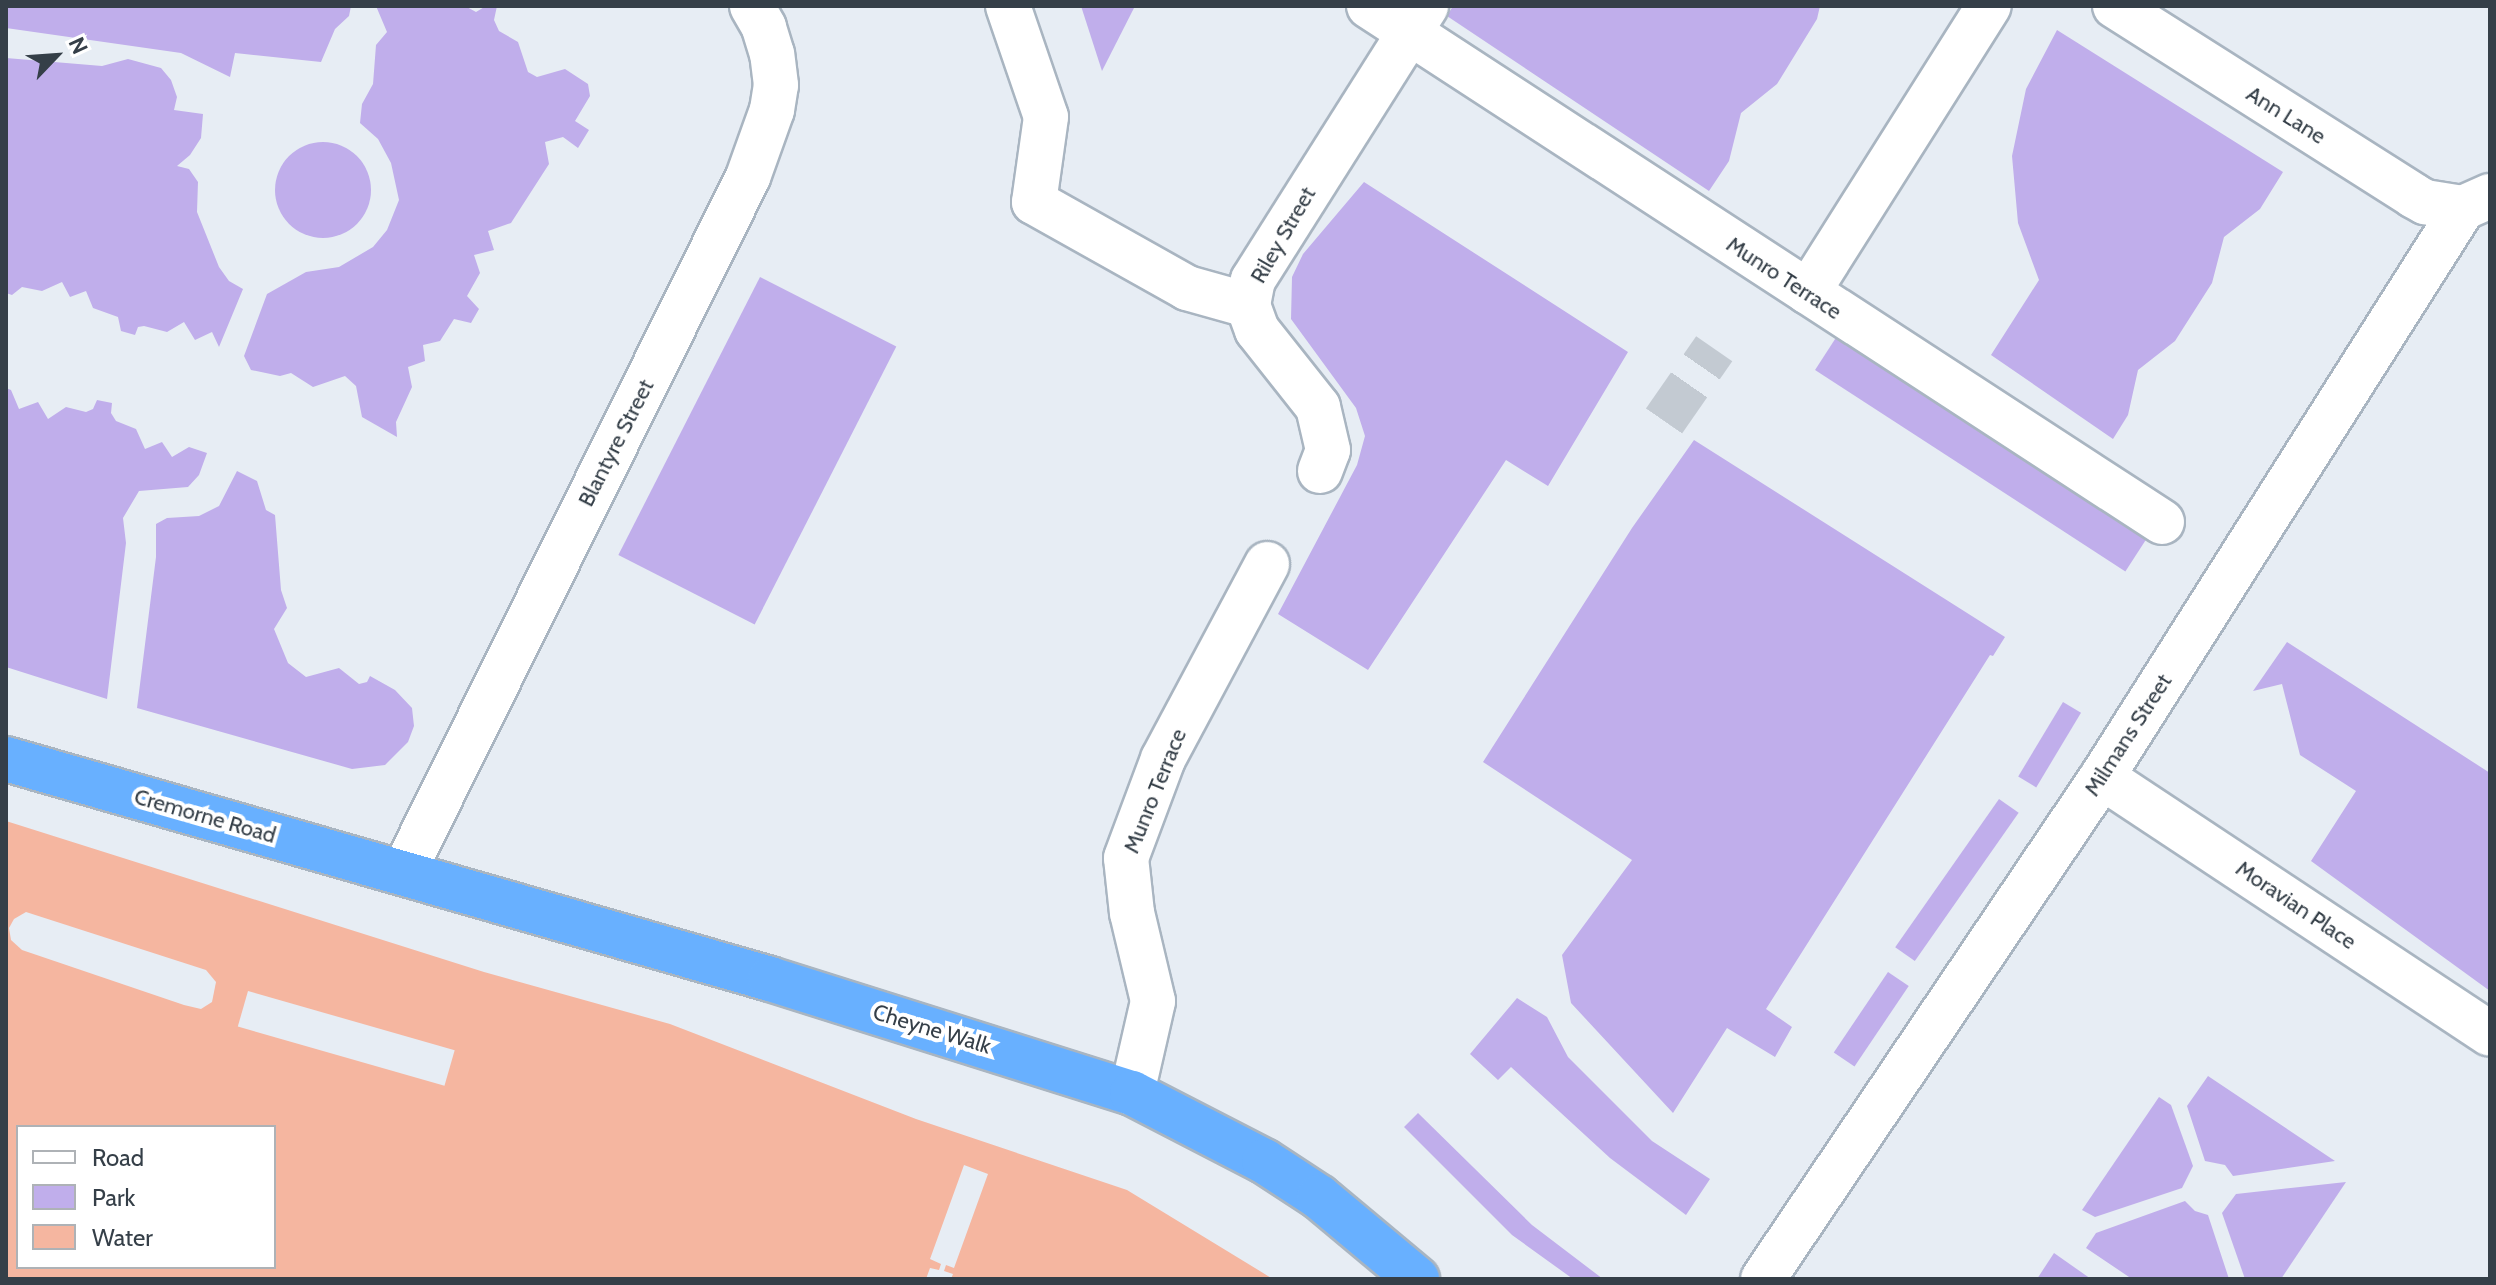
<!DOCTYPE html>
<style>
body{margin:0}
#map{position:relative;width:2496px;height:1285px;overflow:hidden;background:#e7edf4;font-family:Cabin,sans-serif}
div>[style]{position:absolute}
.green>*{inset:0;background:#c0aeeb;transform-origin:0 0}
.round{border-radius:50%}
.water>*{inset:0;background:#f5b6a0}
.pier>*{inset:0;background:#e7edf4;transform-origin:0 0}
.street-tunnel>*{height:44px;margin-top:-22px;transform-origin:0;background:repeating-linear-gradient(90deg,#c3cad2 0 44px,transparent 0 66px)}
.roads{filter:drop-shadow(2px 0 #a9b5c1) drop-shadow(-2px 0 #a9b5c1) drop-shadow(0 2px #a9b5c1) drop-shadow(0 -2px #a9b5c1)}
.street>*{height:44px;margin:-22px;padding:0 22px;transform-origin:22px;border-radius:22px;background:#fff}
.highway>*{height:44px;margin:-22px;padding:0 22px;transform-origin:22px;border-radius:22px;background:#68b0ff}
span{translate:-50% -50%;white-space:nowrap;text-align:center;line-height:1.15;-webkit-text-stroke:8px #fff;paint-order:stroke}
.street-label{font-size:22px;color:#353f48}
.frame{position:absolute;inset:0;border:8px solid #353f48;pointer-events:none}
.legend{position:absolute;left:16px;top:1125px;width:260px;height:144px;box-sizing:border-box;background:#fff;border:2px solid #aeb2b6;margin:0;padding:10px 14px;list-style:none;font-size:24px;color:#353f48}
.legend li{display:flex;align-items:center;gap:16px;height:40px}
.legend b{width:40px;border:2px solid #aeb2b6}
.north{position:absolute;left:16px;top:16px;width:80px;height:80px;-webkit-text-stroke:6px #fff;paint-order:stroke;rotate:65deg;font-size:22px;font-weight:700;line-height:32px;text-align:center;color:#353f48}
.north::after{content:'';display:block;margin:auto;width:28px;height:36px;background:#353f48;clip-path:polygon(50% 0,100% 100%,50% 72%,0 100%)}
</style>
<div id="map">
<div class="green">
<i style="clip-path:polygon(6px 6px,351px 6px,349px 16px,335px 29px,321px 62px,235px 53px,230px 77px,181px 53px,6px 28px)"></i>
<i style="clip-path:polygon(376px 6px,465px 6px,476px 12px,486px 6px,497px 6px,494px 20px,499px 31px,518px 42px,528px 72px,537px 77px,565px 69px,588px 84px,590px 96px,575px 121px,589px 130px,578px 148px,563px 137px,545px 142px,549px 164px,511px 223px,488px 231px,494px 250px,474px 255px,480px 273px,467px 296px,479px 309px,471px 323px,454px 319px,440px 341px,423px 345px,425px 361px,408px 367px,412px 387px,396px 422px,397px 437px,362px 417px,356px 386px,345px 376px,313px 387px,291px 373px,280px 376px,251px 370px,244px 356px,267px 294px,306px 272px,339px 267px,373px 247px,387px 230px,399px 200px,391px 163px,378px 139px,360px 123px,362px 104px,373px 84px,376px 45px,387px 32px)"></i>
<i style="clip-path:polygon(1081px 6px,1135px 6px,1102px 71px)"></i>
<i style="clip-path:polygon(1453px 6px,1820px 6px,1817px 19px,1777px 84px,1741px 113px,1729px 161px,1709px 191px,1447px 16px)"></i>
<i style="clip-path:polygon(2057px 30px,2283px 172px,2260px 209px,2224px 237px,2212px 283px,2175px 341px,2138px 370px,2128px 415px,2113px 439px,1991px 355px,2039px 280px,2018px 223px,2012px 156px,2026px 89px)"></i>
<i style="clip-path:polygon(6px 58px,102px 66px,128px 59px,161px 68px,171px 80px,177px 97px,174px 110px,203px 114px,201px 138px,190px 155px,177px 166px,189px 169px,198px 182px,197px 212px,219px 267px,229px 281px,243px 289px,219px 347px,212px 332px,195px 340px,184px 322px,167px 332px,144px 326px,138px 327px,135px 335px,121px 331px,118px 317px,93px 308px,86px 291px,70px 297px,62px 282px,42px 291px,22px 287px,12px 295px,6px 293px)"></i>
<i class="round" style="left:275px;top:142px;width:96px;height:96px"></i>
<i style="clip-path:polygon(1364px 182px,1628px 352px,1548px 486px,1506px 460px,1368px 670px,1278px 614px,1357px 465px,1365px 436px,1356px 408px,1291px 319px,1292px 277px,1303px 254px)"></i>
<i style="left:760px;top:277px;width:153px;height:312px;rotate:27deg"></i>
<i style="left:1839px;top:333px;width:370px;height:44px;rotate:33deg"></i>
<i style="clip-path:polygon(6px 388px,11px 390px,19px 409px,38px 402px,48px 419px,66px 407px,86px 412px,93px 409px,97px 400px,112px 403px,111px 413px,116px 421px,136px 429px,145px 449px,162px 442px,172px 457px,189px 447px,207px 453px,199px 475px,188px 487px,139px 491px,123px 518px,126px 543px,107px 699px,6px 667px)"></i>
<i style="clip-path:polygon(1694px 440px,2005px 637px,1993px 656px,1990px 655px,1766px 1009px,1792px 1027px,1775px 1057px,1727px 1028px,1673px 1113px,1571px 1003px,1562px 955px,1632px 860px,1483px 762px,1632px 528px)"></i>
<i style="clip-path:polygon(237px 471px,257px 481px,266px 510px,275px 515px,281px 590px,287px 608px,274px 629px,288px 663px,306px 677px,339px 668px,359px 684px,367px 682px,370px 676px,395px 690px,412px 708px,414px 726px,408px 742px,385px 765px,352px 769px,137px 708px,156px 557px,156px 524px,167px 518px,199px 516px,219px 506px)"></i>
<i style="clip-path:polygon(2287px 642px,2490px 773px,2490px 991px,2311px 861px,2356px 791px,2300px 755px,2282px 684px,2253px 691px)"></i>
<i style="left:2063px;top:702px;width:21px;height:87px;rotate:31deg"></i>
<i style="left:1999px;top:799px;width:24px;height:181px;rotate:35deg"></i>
<i style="left:1888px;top:972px;width:25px;height:97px;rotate:34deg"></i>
<i style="clip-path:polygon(1517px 998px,1547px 1017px,1568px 1057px,1652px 1141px,1710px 1179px,1686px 1215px,1610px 1158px,1511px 1067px,1498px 1080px,1470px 1054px)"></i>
<i style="clip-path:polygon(2208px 1076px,2335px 1161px,2233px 1176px,2225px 1165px,2205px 1161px,2187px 1106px)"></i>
<i style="clip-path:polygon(2159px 1097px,2171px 1105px,2193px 1166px,2182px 1188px,2095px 1217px,2082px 1210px)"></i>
<i style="clip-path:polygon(1418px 1113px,1532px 1225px,1603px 1279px,1573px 1279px,1512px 1235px,1404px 1127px)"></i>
<i style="clip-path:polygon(2346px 1182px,2281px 1279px,2245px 1279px,2222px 1213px,2236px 1194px)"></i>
<i style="clip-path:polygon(2185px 1201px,2195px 1211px,2208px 1215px,2229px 1279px,2132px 1279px,2086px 1248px,2096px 1233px)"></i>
<i style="clip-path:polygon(2054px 1253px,2091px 1279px,2037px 1279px)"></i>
</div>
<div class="water">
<i style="clip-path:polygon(evenodd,6px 821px,484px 972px,670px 1024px,916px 1119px,1127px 1190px,1273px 1279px,6px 1279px,6px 821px,18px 1127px,274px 1127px,274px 1267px,18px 1267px,18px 1127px)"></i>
</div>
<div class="pier">
<i style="clip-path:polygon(26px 912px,206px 970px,216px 982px,212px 1002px,201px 1009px,184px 1005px,22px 950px,11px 940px,9px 928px,14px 919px)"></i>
<i style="left:248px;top:991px;width:215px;height:37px;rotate:16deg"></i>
<i style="clip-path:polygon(964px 1165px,988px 1174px,954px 1268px,946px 1265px,944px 1271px,953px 1274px,951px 1279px,926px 1279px,930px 1268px,939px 1270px,941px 1264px,930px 1259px)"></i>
</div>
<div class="street-tunnel">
<i style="left:1664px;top:421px;width:88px;rotate:-55.2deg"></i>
</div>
<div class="roads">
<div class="street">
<i style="left:1008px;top:6px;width:117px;rotate:71.1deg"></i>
<i style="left:1046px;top:117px;width:86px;rotate:98deg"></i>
<i style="left:1034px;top:202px;width:176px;rotate:29.3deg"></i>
<i style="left:1187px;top:288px;width:63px;rotate:15.6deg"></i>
<i style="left:1369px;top:6px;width:946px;rotate:33.05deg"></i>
<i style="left:2115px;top:6px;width:354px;rotate:32.4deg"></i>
<i style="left:2414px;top:196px;width:13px;rotate:29deg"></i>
<i style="left:2425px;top:202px;width:38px;rotate:9deg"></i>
<i style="left:1808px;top:292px;width:338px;rotate:-57.7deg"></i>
<i style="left:1320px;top:471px;width:22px;rotate:-69deg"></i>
<i style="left:1328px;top:450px;width:44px;rotate:-103.1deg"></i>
<i style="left:1318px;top:407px;width:98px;rotate:-128.4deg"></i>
<i style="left:1257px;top:330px;width:27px;rotate:-110deg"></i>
<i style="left:1248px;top:305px;width:25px;rotate:-79deg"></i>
<i style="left:1253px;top:280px;width:324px;rotate:-57.7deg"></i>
<i style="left:2102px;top:777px;width:465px;rotate:33.5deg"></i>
<i style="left:404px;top:871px;width:775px;rotate:-63.63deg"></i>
<i style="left:748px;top:177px;width:71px;rotate:-70.3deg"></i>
<i style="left:772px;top:110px;width:25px;rotate:-81deg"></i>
<i style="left:776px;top:85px;width:31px;rotate:-97deg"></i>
<i style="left:772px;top:54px;width:28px;rotate:-107deg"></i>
<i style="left:764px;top:27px;width:24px;rotate:-120deg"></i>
<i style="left:1132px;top:1093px;width:94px;rotate:-77.1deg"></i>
<i style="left:1153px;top:1001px;width:90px;rotate:-103.4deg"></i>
<i style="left:1132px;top:913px;width:55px;rotate:-96.2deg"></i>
<i style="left:1126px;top:858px;width:106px;rotate:-69.5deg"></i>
<i style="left:1163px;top:759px;width:221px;rotate:-61.9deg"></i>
<i style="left:1763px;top:1279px;width:606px;rotate:-55.97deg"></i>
<i style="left:2102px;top:777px;width:674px;rotate:-57.61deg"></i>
<i style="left:2463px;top:208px;width:30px;rotate:-24deg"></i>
</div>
<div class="highway">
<i style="left:6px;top:759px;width:795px;rotate:16.06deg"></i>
<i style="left:770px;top:979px;width:380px;rotate:17.5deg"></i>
<i style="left:1132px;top:1093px;width:148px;rotate:27.3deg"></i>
<i style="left:1264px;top:1161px;width:66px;rotate:33.2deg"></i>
<i style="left:1319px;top:1197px;width:128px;rotate:39.9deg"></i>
</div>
</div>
<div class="street-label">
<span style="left:2286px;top:115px;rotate:32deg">Ann Lane</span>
<span style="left:1283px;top:235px;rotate:-60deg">Riley Street</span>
<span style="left:1784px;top:278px;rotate:33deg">Munro Terrace</span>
<span style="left:616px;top:443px;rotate:-63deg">Blantyre Street</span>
<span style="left:2128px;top:735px;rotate:-57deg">Milmans Street</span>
<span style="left:1155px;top:791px;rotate:-68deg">Munro Terrace</span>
<span style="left:205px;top:816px;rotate:16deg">Cremorne Road</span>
<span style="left:2296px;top:905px;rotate:34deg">Moravian Place</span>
<span style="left:932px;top:1029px;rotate:17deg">Cheyne Walk</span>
</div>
<div class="frame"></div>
<ul class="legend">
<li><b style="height:10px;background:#fff"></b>Road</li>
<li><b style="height:22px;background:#c0aeeb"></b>Park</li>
<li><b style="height:22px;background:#f5b6a0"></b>Water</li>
</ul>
<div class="north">N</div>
</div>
